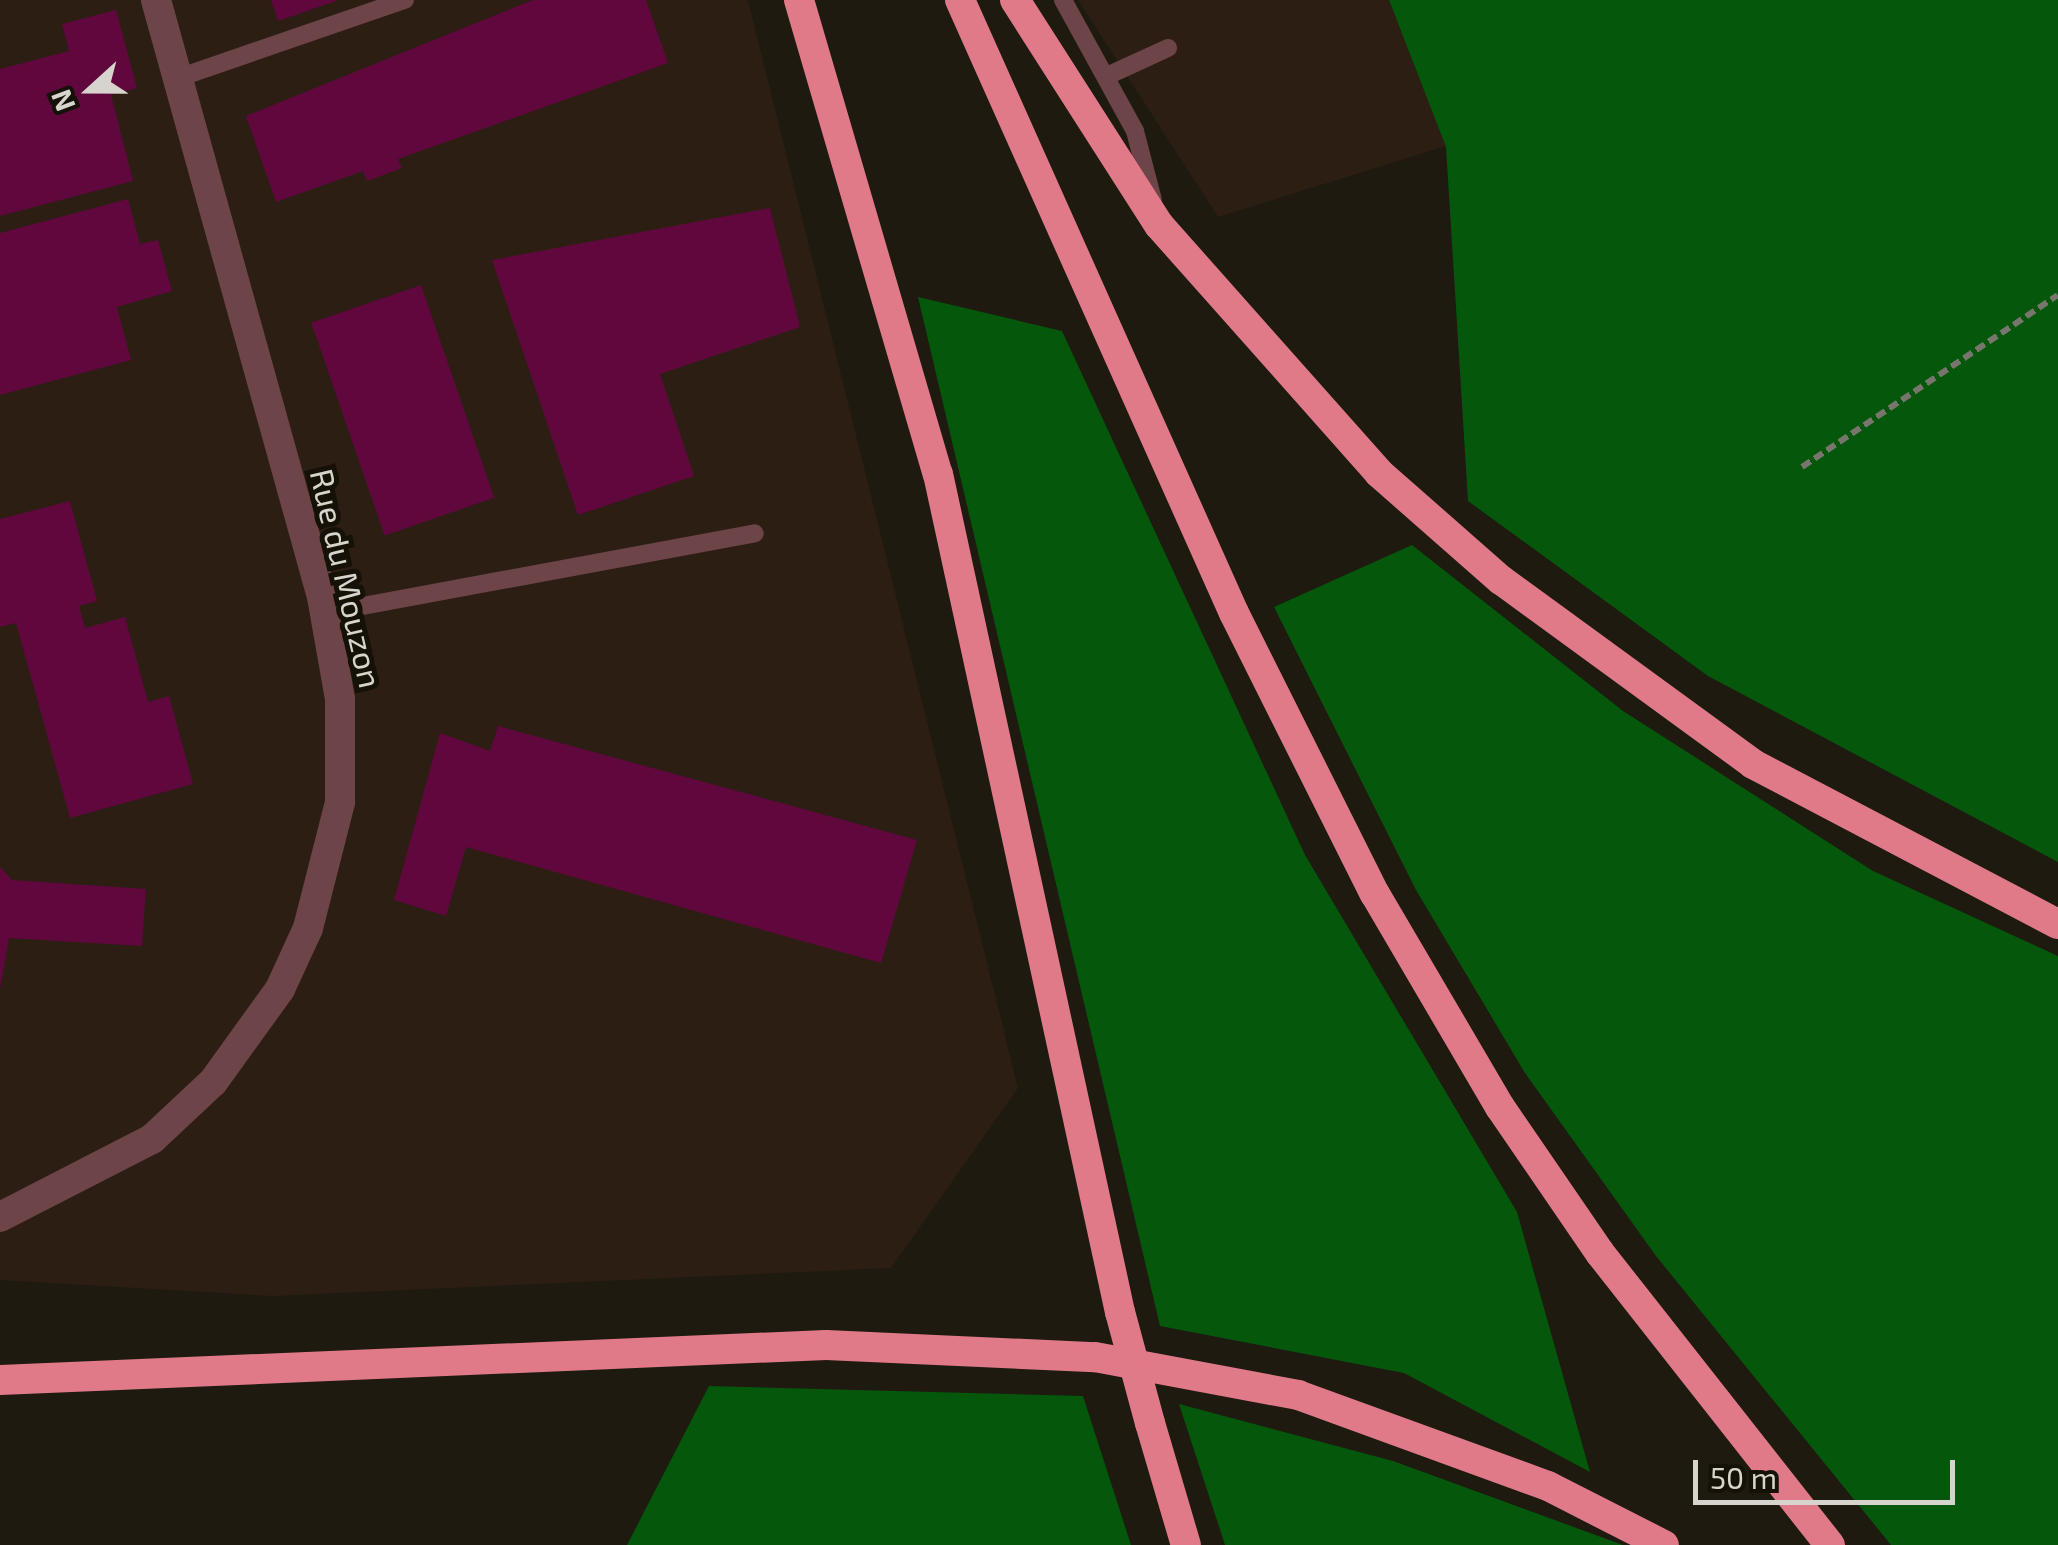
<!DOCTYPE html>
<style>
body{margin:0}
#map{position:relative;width:2058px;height:1545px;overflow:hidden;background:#1e1a10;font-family:"Exo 2",sans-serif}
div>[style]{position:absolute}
.commercial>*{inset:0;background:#2d1e14}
.forest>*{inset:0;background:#04570b}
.building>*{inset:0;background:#60073e;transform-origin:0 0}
.path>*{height:6px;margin-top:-3px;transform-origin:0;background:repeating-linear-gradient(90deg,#78756c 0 10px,transparent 0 15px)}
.lane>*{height:18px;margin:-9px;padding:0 9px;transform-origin:9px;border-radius:9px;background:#6d4448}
.street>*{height:30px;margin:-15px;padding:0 15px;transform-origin:15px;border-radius:15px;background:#6d4448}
.highway>*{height:30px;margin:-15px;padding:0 15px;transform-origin:15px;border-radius:15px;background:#e17a88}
.highway-bridge>*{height:30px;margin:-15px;padding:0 15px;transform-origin:15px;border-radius:15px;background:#e17a88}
span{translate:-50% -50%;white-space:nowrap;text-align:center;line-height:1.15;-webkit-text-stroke:10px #151107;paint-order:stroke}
.street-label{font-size:32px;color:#d6d4cd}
.north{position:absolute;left:40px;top:40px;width:100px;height:100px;-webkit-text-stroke:8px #151107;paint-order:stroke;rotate:249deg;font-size:28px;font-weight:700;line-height:40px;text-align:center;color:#d6d4cd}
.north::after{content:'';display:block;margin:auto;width:35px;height:45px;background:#d6d4cd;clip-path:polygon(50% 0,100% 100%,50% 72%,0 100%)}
.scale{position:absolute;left:1693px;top:1460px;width:262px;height:45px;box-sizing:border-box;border:5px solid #d6d4cd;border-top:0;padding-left:12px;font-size:30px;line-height:35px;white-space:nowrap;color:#d6d4cd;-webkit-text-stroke:8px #151107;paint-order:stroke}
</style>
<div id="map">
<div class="commercial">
<i style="clip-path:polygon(0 0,748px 0,1018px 1088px,891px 1268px,273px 1296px,0 1280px)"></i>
<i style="clip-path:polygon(1078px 0,1389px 0,1446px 146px,1218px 217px)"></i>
</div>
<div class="forest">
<i style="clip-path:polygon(1389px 0,2058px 0,2058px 862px,1708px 676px,1468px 501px,1446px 147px)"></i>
<i style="clip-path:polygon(918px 297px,1062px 331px,1305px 855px,1517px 1212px,1590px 1472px,1404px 1373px,1160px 1326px)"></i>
<i style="clip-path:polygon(1412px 545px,1623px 711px,1873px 871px,2058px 956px,2058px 1545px,1891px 1545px,1656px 1256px,1525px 1073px,1416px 890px,1274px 607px)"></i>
<i style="clip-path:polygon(709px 1386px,1083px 1396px,1131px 1545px,627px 1545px)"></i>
<i style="clip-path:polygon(1179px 1404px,1393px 1461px,1623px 1545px,1225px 1545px)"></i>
</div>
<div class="building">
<i style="clip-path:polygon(271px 0,336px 0,336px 1px,278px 21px)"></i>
<i style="clip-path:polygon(533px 0,646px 0,668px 63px,398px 159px,402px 168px,367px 181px,363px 171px,276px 202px,246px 116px)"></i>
<i style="clip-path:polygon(116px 10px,137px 88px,111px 95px,133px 181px,0 216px,0 69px,69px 51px,62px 24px)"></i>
<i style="clip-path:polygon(128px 199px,140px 244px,158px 240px,172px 291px,117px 307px,131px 360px,0 395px,0 233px)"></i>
<i style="clip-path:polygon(770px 208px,800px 327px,660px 374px,694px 476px,578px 515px,492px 260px)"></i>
<i style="left:421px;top:285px;width:225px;height:116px;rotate:71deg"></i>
<i style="clip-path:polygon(70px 501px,97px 601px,79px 606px,85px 628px,125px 617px,148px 702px,169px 696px,193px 784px,70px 818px,16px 623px,0 627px,0 519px)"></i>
<i style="clip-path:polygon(498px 726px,917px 840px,881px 963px,466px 847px,446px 916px,394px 900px,440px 733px,490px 751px)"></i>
<i style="clip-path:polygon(0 867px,12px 880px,146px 889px,142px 946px,9px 938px,0 989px)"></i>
</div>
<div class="path">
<i style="left:1802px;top:467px;width:308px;rotate:-33.9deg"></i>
</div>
<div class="lane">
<i style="left:1063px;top:0;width:149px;rotate:61.2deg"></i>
<i style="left:1135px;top:131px;width:71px;rotate:75.4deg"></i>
<i style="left:1109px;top:75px;width:65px;rotate:-24.6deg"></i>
<i style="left:178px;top:78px;width:240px;rotate:-19deg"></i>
<i style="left:325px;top:613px;width:437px;rotate:-10.5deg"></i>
</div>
<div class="street">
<i style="left:0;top:1217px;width:171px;rotate:-27.2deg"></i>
<i style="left:152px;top:1139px;width:83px;rotate:-43.1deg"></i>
<i style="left:213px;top:1082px;width:115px;rotate:-54.2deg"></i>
<i style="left:280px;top:989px;width:67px;rotate:-65.3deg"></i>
<i style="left:308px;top:928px;width:130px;rotate:-75.7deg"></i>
<i style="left:340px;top:802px;width:103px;rotate:-90deg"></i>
<i style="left:340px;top:699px;width:104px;rotate:-100deg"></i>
<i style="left:322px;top:597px;width:620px;rotate:-105.54deg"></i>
</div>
<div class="highway">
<i style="left:799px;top:0;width:494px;rotate:73.7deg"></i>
<i style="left:938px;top:474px;width:858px;rotate:77.75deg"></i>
<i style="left:960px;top:0;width:671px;rotate:65.92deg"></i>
<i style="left:1234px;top:613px;width:314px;rotate:63.4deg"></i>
<i style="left:1375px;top:894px;width:247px;rotate:59.6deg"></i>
<i style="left:1500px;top:1107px;width:177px;rotate:55.6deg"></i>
<i style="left:1600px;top:1253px;width:372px;rotate:51.8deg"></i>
<i style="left:1015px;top:0;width:267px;rotate:57.4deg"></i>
<i style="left:1159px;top:225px;width:332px;rotate:48.4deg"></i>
<i style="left:1379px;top:473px;width:162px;rotate:41.3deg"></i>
<i style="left:1501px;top:580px;width:312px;rotate:36.1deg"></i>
<i style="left:1753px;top:764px;width:344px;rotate:27.7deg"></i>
<i style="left:0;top:1380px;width:827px;rotate:-2.43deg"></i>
<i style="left:826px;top:1345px;width:269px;rotate:2.6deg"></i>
<i style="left:1095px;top:1357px;width:207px;rotate:10.6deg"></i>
<i style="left:1298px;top:1395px;width:266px;rotate:20deg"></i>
<i style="left:1548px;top:1486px;width:130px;rotate:27deg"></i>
<i style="left:1150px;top:1423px;width:127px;rotate:73.6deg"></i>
</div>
<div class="highway-bridge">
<i style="left:1120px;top:1312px;width:115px;rotate:74.9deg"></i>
</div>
<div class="street-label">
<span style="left:347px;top:578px;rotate:77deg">Rue du Mouzon</span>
</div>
<div class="north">N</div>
<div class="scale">50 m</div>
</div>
